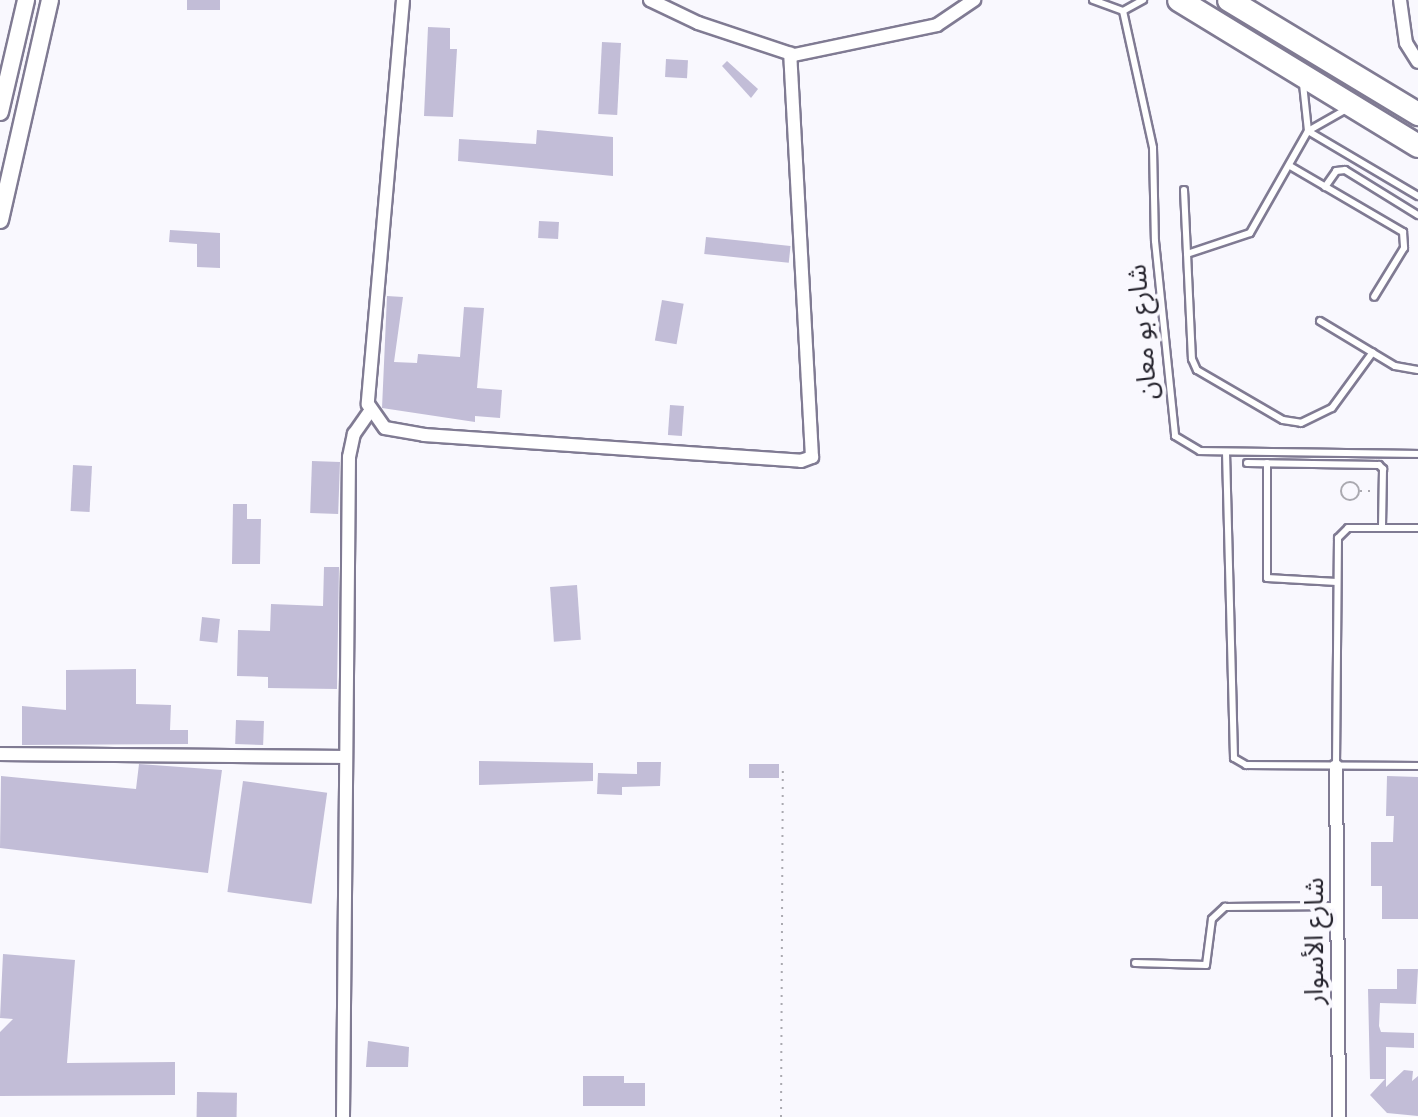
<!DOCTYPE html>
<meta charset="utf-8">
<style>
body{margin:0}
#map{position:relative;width:1418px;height:1117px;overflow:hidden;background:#f9f8fe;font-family:"Space Grotesk","Noto Sans Arabic",sans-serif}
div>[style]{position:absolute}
.building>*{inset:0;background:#c2bdd7;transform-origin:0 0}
.path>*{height:2px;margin-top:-1px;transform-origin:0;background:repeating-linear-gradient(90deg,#aaa9b0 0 2px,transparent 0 8px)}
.path>.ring{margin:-1px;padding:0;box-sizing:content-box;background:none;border:2px solid #aaa9b0;border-radius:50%}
.roads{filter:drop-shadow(2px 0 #807b93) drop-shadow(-2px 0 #807b93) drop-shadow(0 2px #807b93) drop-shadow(0 -2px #807b93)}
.lane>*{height:6px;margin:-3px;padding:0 3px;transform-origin:3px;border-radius:3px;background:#fff}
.street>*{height:12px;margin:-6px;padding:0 6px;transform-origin:6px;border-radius:6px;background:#fff}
.secondary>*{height:16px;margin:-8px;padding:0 8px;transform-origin:8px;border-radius:8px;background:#fff}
.highway>*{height:22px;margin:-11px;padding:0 11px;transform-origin:11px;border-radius:11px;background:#fff}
span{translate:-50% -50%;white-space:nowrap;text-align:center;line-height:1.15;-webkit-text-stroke:8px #f9f8fe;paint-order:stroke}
.street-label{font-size:26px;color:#24222c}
</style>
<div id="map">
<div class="building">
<i style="left:187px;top:0;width:33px;height:10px"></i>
<i style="clip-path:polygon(428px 27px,450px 28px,450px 49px,457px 49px,453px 117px,424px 116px)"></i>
<i style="left:602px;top:42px;width:19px;height:72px;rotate:3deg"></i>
<i style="left:666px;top:59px;width:22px;height:18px;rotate:3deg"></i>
<i style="clip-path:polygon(727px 61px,758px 89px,751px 98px,722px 66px)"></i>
<i style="clip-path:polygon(537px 130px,613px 137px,613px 176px,458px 161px,459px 139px,536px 144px)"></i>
<i style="left:539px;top:221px;width:20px;height:17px;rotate:3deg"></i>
<i style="clip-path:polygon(170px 230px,220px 233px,220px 268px,197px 267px,197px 244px,169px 242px)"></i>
<i style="left:706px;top:237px;width:85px;height:17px;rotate:6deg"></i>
<i style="clip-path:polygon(387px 296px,403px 297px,394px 362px,417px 363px,418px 354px,460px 357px,464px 307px,484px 308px,477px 388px,502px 390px,500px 418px,475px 416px,475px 422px,382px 408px)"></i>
<i style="left:662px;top:300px;width:22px;height:41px;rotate:10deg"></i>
<i style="left:670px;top:405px;width:14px;height:30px;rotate:4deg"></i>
<i style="left:312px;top:461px;width:28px;height:52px;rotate:2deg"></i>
<i style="left:73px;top:465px;width:19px;height:46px;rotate:3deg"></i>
<i style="clip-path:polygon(233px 504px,247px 504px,247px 519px,261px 519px,260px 564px,232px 564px)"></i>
<i style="clip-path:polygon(324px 567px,339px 567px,337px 689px,268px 688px,268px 677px,237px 676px,238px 630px,270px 631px,271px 604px,323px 606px)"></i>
<i style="left:577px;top:585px;width:55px;height:27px;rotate:86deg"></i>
<i style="left:202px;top:617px;width:18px;height:24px;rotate:6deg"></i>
<i style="clip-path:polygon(136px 669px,136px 704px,171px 705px,170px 730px,188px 730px,188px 744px,22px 745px,22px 706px,66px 710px,66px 670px)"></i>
<i style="left:236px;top:720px;width:28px;height:24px;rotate:2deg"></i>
<i style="clip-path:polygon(479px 761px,593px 763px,593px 781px,479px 785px)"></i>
<i style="clip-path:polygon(637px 762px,661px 762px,660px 786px,622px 787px,622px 795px,597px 794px,598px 773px,637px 774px)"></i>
<i style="clip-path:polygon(139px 764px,222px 770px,208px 873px,0 848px,1px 776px,136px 789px)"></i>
<i style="left:749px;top:764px;width:30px;height:14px"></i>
<i style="clip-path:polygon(1387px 776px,1418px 777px,1418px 919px,1382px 919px,1382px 886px,1371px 886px,1371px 842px,1393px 842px,1394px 816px,1386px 816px)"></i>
<i style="left:243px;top:781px;width:85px;height:112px;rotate:8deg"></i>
<i style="clip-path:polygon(3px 954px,75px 960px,67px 1063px,175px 1062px,175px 1095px,0 1096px,0 1032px,13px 1019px,0 1018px)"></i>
<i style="clip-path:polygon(1397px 969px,1418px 969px,1416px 1004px,1380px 1003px,1379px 1026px,1381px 1032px,1414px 1033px,1414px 1048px,1386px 1047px,1386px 1087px,1404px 1070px,1413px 1071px,1412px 1081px,1418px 1076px,1418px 1116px,1387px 1113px,1370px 1095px,1385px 1079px,1370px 1079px,1368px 989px,1397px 989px)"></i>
<i style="clip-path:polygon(368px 1041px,409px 1047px,408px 1067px,366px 1067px)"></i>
<i style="clip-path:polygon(583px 1076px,624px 1076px,624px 1083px,645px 1083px,645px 1106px,583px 1106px)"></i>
<i style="left:197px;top:1092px;width:40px;height:25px;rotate:1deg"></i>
</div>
<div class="path">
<i class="ring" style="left:1341px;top:482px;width:16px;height:16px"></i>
<i style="left:1360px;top:491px;width:13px"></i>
<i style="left:781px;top:1117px;width:350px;rotate:-89.7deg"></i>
</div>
<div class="roads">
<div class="lane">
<i style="left:1093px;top:0;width:32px;rotate:20deg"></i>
<i style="left:1123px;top:11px;width:23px;rotate:-29deg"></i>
<i style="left:1123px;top:11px;width:140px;rotate:77.6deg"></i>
<i style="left:1153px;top:148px;width:93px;rotate:88.8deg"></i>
<i style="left:1155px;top:241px;width:196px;rotate:84.1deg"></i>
<i style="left:1175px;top:436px;width:29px;rotate:31deg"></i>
<i style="left:1200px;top:451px;width:218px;rotate:0.8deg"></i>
<i style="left:1303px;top:84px;width:47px;rotate:83.9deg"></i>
<i style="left:1308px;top:131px;width:128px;rotate:30.6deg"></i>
<i style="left:1290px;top:166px;width:131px;rotate:30.3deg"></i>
<i style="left:1403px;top:232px;width:16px;rotate:86deg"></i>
<i style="left:1404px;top:248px;width:57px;rotate:121.5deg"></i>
<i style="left:1325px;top:187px;width:19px;rotate:-55deg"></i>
<i style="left:1336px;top:171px;width:9px;rotate:-6deg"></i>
<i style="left:1345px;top:170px;width:86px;rotate:31.7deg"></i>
<i style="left:1184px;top:190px;width:169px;rotate:87.3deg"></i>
<i style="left:1192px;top:359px;width:12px;rotate:66deg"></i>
<i style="left:1197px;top:370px;width:99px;rotate:30.2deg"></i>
<i style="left:1283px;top:420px;width:18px;rotate:9deg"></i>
<i style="left:1301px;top:423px;width:34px;rotate:-26deg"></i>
<i style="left:1332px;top:408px;width:69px;rotate:-53.8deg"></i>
<i style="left:1187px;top:254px;width:66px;rotate:-18.4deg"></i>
<i style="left:1250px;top:233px;width:117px;rotate:-60.4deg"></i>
<i style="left:1308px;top:131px;width:43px;rotate:-29.6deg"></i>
<i style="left:1320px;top:321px;width:87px;rotate:31deg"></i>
<i style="left:1395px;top:366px;width:23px;rotate:10deg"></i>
<i style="left:1226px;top:452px;width:306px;rotate:88.5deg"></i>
<i style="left:1234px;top:758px;width:14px;rotate:30deg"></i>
<i style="left:1246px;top:765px;width:172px;rotate:0.3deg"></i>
<i style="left:1247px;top:463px;width:132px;rotate:0.9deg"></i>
<i style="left:1379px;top:465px;width:6px;rotate:45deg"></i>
<i style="left:1383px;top:469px;width:59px;rotate:91deg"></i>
<i style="left:1267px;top:463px;width:115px;rotate:90deg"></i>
<i style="left:1267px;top:578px;width:70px;rotate:3.3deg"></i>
<i style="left:1336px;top:766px;width:228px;rotate:-89.5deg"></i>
<i style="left:1338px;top:538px;width:14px;rotate:-45deg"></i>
<i style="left:1348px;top:528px;width:70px"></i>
<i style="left:1135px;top:963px;width:71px;rotate:1.6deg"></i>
<i style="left:1206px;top:965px;width:46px;rotate:-82.6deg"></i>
<i style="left:1212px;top:919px;width:18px;rotate:-43deg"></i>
<i style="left:1225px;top:907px;width:112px;rotate:-0.5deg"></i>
</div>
<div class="street">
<i style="left:403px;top:0;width:406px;rotate:95deg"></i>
<i style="left:368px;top:404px;width:29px;rotate:55deg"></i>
<i style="left:385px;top:428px;width:40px;rotate:10deg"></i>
<i style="left:424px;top:435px;width:378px;rotate:3.9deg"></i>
<i style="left:801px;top:461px;width:12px;rotate:-20deg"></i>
<i style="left:812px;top:457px;width:404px;rotate:-93.1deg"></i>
<i style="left:650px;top:0;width:53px;rotate:25.6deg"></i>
<i style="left:698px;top:23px;width:101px;rotate:18.4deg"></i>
<i style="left:794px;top:55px;width:146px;rotate:-11.8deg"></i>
<i style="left:937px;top:25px;width:45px;rotate:-34deg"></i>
<i style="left:1400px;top:0;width:43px;rotate:82.1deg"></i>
<i style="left:1406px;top:43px;width:22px;rotate:58deg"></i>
<i style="left:0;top:754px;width:343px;rotate:0.5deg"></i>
<i style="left:1336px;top:766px;width:351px;rotate:89.5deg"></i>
<i style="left:343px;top:1117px;width:660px;rotate:-89.48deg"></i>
<i style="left:349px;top:457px;width:24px;rotate:-78deg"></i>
<i style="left:354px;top:434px;width:28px;rotate:-55deg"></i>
</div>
<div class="secondary">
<i style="left:0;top:112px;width:115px;rotate:-76.9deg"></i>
<i style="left:0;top:220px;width:226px;rotate:-77.2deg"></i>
</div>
<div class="highway">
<i style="left:1179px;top:0;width:280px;rotate:31.4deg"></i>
<i style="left:1229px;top:0;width:221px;rotate:31.1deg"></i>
</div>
</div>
<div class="street-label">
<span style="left:1143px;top:332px;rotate:-95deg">شارع بو معان</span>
<span style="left:1315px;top:941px;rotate:-90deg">شارع الأسوار</span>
</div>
</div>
